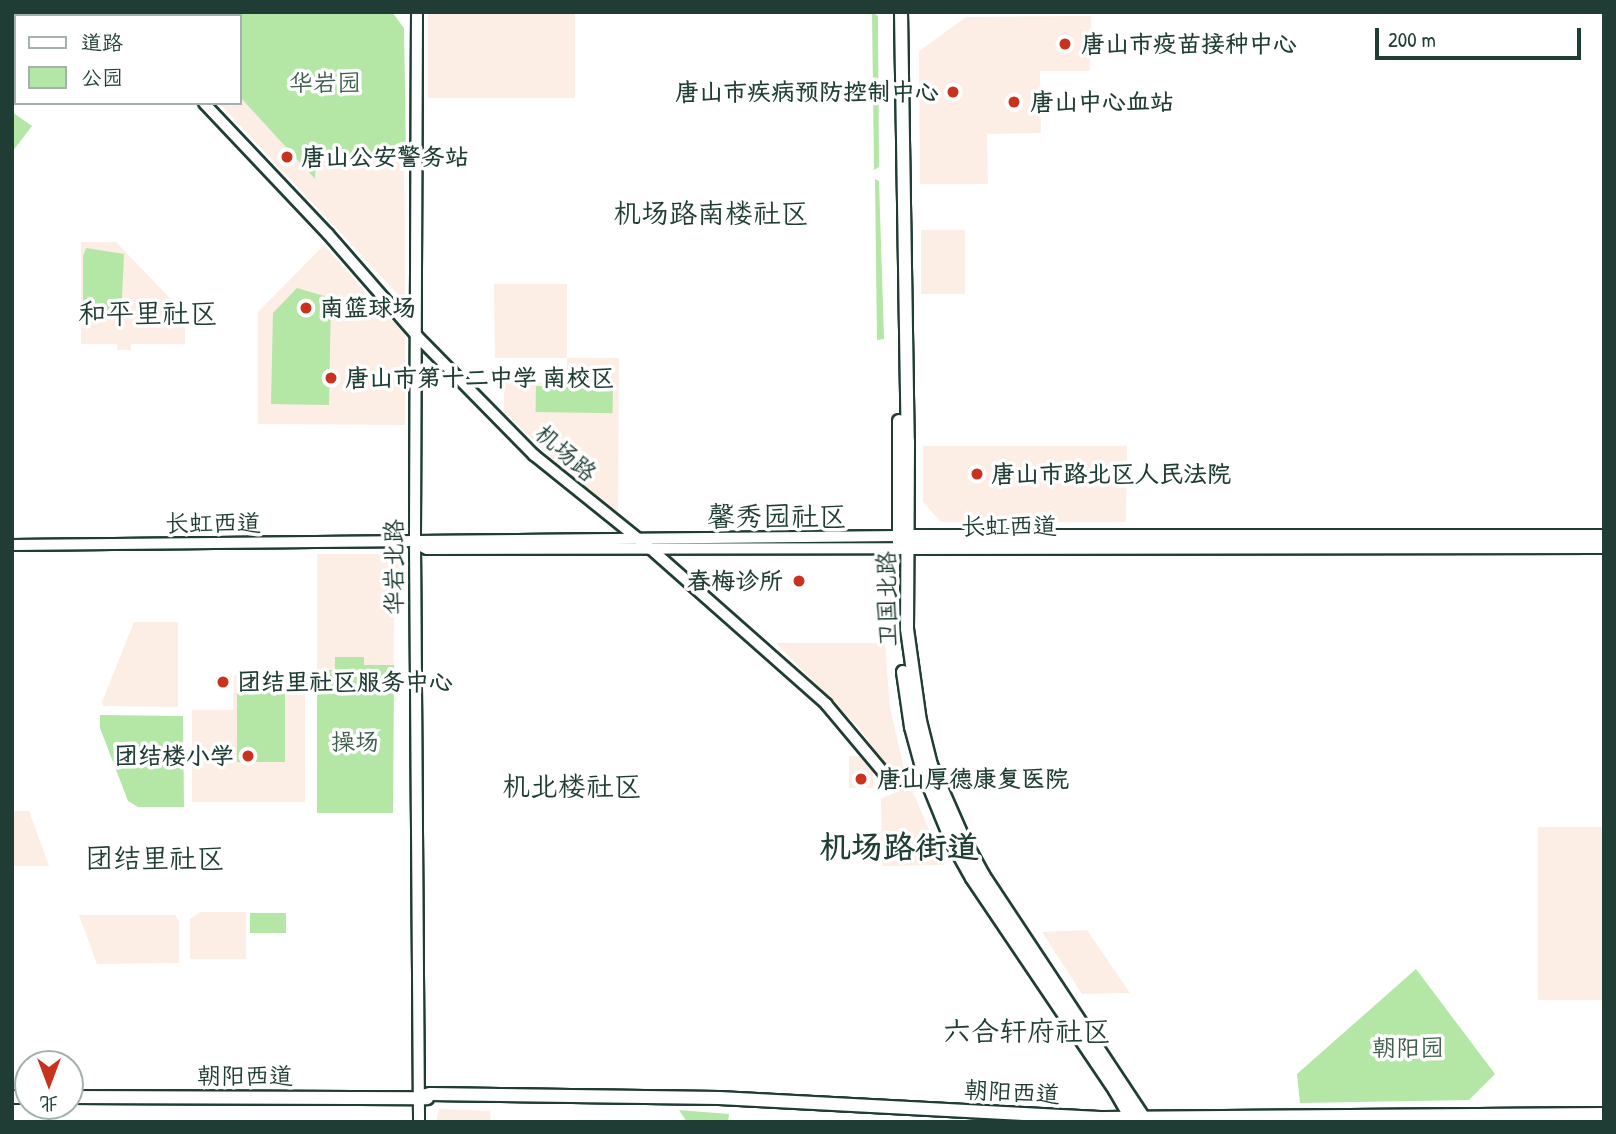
<!DOCTYPE html>
<meta charset="utf-8">
<style>
body{margin:0}
#map{position:relative;width:1616px;height:1134px;overflow:hidden;background:#fff;font-family:"Patrick Hand","LXGW WenKai TC",sans-serif}
div>[style]{position:absolute}
.built>*{inset:0;background:#fceee4;transform-origin:0 0}
.green>*{inset:0;background:#b4e6a6;transform-origin:0 0}
.roads{filter:drop-shadow(2px 0 #1f3d34) drop-shadow(-2px 0 #1f3d34) drop-shadow(0 2px #1f3d34) drop-shadow(0 -2px #1f3d34)}
.tertiary>*{height:10px;margin:-5px;padding:0 5px;transform-origin:5px;border-radius:5px;background:#fff}
.secondary>*{height:12px;margin:-6px;padding:0 6px;transform-origin:6px;border-radius:6px;background:#fff}
.dots>*{width:19px;height:19px;translate:-50% -50%;box-sizing:border-box;border:4px solid #fff;border-radius:50%}
span{translate:-50% -50%;white-space:nowrap;text-align:center;line-height:1.15;-webkit-text-stroke:7px #fff;paint-order:stroke}
.poi-label{font-size:24px;color:#1f3d34;font-weight:700}
.left{translate:0 -50%;text-align:left}
.right{translate:-100% -50%;text-align:right}
.park-label{font-size:24px;color:#3d5f4b}
.street-label{font-size:24px;color:#1f3d34}
.quarter-label{font-size:28px;color:#1f3d34}
.district-label{font-size:32px;color:#1f3d34;font-weight:700}
.frame{position:absolute;inset:0;border:14px solid #1f3d34;pointer-events:none}
.legend{position:absolute;left:14px;top:14px;width:228px;height:91px;box-sizing:border-box;background:#fff;border:2px solid #a5b1ae;margin:0;padding:9px 12px;list-style:none;font-size:21px;color:#1f3d34}
.legend li{display:flex;align-items:center;gap:14px;height:35px}
.legend b{width:35px;border:2px solid #a5b1ae}
.north{position:absolute;left:14px;top:1050px;width:70px;height:70px;box-sizing:border-box;background:#fff;border:2px solid #a5b1ae;border-radius:50%;rotate:180deg;font-size:19px;font-weight:700;line-height:28px;text-align:center;color:#1f3d34}
.north::after{content:'';display:block;margin:auto;width:24px;height:32px;background:#c8321e;clip-path:polygon(50% 0,100% 100%,50% 72%,0 100%)}
.scale{position:absolute;left:1375px;top:28px;width:206px;height:32px;box-sizing:border-box;border:4px solid #1f3d34;border-top:0;padding-left:9px;font-size:21px;line-height:24px;white-space:nowrap;color:#1f3d34;-webkit-text-stroke:5px #fff;paint-order:stroke}
</style>
<div id="map">
<div class="built">
<i style="clip-path:polygon(69px 12px,67px 16px,16px 16px,16px 85px,12px 90px,12px 14px)"></i>
<i style="left:428px;top:12px;width:147px;height:86px"></i>
<i style="clip-path:polygon(1091px 16px,1090px 71px,1040px 71px,1041px 133px,987px 134px,988px 184px,920px 184px,919px 51px,966px 17px)"></i>
<i style="clip-path:polygon(240px 97px,314px 178px,315px 160px,404px 162px,405px 302px,219px 103px,240px 103px)"></i>
<i style="left:921px;top:230px;width:44px;height:64px"></i>
<i style="clip-path:polygon(81px 242px,116px 242px,185px 314px,185px 344px,131px 344px,131px 350px,117px 350px,117px 344px,81px 344px)"></i>
<i style="clip-path:polygon(324px 245px,381px 310px,405px 332px,405px 425px,258px 424px,258px 312px)"></i>
<i style="clip-path:polygon(494px 284px,567px 284px,567px 358px,619px 358px,618px 513px,559px 466px,504px 411px,504px 382px,567px 383px,567px 358px,495px 358px)"></i>
<i style="clip-path:polygon(923px 446px,1127px 446px,1126px 522px,941px 522px,923px 502px)"></i>
<i style="clip-path:polygon(317px 554px,390px 554px,403px 565px,403px 580px,394px 580px,393px 813px,317px 813px)"></i>
<i style="clip-path:polygon(134px 622px,178px 622px,178px 707px,103px 706px,102px 702px)"></i>
<i style="clip-path:polygon(776px 643px,885px 643px,890px 708px,904px 768px,890px 772px,859px 728px)"></i>
<i style="clip-path:polygon(234px 675px,305px 675px,305px 802px,192px 802px,192px 710px,233px 710px)"></i>
<i style="clip-path:polygon(849px 756px,868px 757px,873px 762px,873px 788px,849px 788px)"></i>
<i style="clip-path:polygon(910px 785px,944px 865px,882px 866px,881px 799px)"></i>
<i style="clip-path:polygon(12px 811px,29px 811px,49px 866px,12px 866px)"></i>
<i style="left:1538px;top:827px;width:66px;height:173px"></i>
<i style="clip-path:polygon(200px 912px,246px 912px,246px 959px,190px 959px,190px 919px)"></i>
<i style="clip-path:polygon(79px 915px,175px 915px,179px 921px,179px 963px,97px 964px)"></i>
<i style="clip-path:polygon(1087px 930px,1130px 993px,1082px 994px,1042px 932px)"></i>
<i style="clip-path:polygon(439px 1109px,490px 1111px,491px 1122px,436px 1122px)"></i>
</div>
<div class="green">
<i style="clip-path:polygon(161px 12px,392px 12px,404px 28px,406px 154px,316px 154px,315px 179px,240px 97px,240px 16px,165px 16px)"></i>
<i style="clip-path:polygon(872px 12px,878px 16px,879px 167px,874px 170px)"></i>
<i style="clip-path:polygon(12px 112px,32px 126px,12px 152px)"></i>
<i style="clip-path:polygon(875px 179px,879px 181px,884px 339px,877px 340px)"></i>
<i style="clip-path:polygon(86px 248px,124px 254px,121px 318px,83px 318px,83px 256px)"></i>
<i style="clip-path:polygon(297px 288px,331px 298px,329px 405px,271px 404px,273px 313px)"></i>
<i style="left:536px;top:386px;width:77px;height:26px;rotate:1deg"></i>
<i style="clip-path:polygon(335px 657px,364px 657px,364px 665px,394px 665px,393px 813px,317px 813px,317px 670px,335px 670px)"></i>
<i style="left:237px;top:682px;width:48px;height:80px"></i>
<i style="clip-path:polygon(100px 715px,183px 716px,184px 807px,138px 807px,128px 801px,100px 728px)"></i>
<i style="left:250px;top:913px;width:36px;height:20px"></i>
<i style="clip-path:polygon(1416px 969px,1495px 1074px,1469px 1100px,1300px 1103px,1297px 1074px)"></i>
<i style="clip-path:polygon(679px 1110px,729px 1114px,728px 1122px,687px 1122px)"></i>
</div>
<div class="roads">
<div class="tertiary">
<i style="left:119px;top:12px;width:6px;rotate:45deg"></i>
<i style="left:417px;top:12px;width:531px;rotate:90.22deg"></i>
<i style="left:415px;top:543px;width:579px;rotate:89.6deg"></i>
<i style="left:204px;top:103px;width:180px;rotate:46.6deg"></i>
<i style="left:328px;top:234px;width:135px;rotate:48.9deg"></i>
<i style="left:417px;top:336px;width:167px;rotate:45.5deg"></i>
<i style="left:534px;top:455px;width:150px;rotate:38.8deg"></i>
<i style="left:651px;top:549px;width:234px;rotate:41.5deg"></i>
<i style="left:826px;top:704px;width:97px;rotate:50deg"></i>
<i style="left:888px;top:778px;width:11px;rotate:10deg"></i>
<i style="left:899px;top:780px;width:33px;rotate:-25deg"></i>
<i style="left:415px;top:543px;width:13px;rotate:27deg"></i>
<i style="left:427px;top:549px;width:472px;rotate:-0.1deg"></i>
<i style="left:12px;top:545px;width:887px;rotate:-0.58deg"></i>
</div>
<div class="secondary">
<i style="left:901px;top:12px;width:429px;rotate:89.1deg"></i>
<i style="left:908px;top:441px;width:188px;rotate:90.3deg"></i>
<i style="left:907px;top:629px;width:93px;rotate:82deg"></i>
<i style="left:920px;top:721px;width:45px;rotate:76deg"></i>
<i style="left:931px;top:765px;width:80px;rotate:66.3deg"></i>
<i style="left:963px;top:838px;width:42px;rotate:61.6deg"></i>
<i style="left:983px;top:875px;width:295px;rotate:56.5deg"></i>
<i style="left:899px;top:421px;width:122px;rotate:90deg"></i>
<i style="left:901px;top:536px;width:703px"></i>
<i style="left:899px;top:548px;width:705px;rotate:-0.08deg"></i>
<i style="left:903px;top:672px;width:56px;rotate:81.7deg"></i>
<i style="left:911px;top:727px;width:46px;rotate:74.7deg"></i>
<i style="left:923px;top:771px;width:77px;rotate:67.8deg"></i>
<i style="left:952px;top:842px;width:41px;rotate:60.9deg"></i>
<i style="left:972px;top:878px;width:256px;rotate:56deg"></i>
<i style="left:1115px;top:1090px;width:36px;rotate:60deg"></i>
<i style="left:12px;top:1097px;width:16px"></i>
<i style="left:70px;top:1097px;width:357px;rotate:0.2deg"></i>
<i style="left:419px;top:1097px;width:11px;rotate:-15deg"></i>
<i style="left:430px;top:1094px;width:289px;rotate:0.8deg"></i>
<i style="left:719px;top:1098px;width:386px;rotate:3deg"></i>
<i style="left:1104px;top:1118px;width:500px;rotate:-0.46deg"></i>
</div>
</div>
<div class="dots">
<i style="left:1065px;top:44px;background:#c8321e"></i>
<i style="left:953px;top:92px;background:#c8321e"></i>
<i style="left:1014px;top:102px;background:#c8321e"></i>
<i style="left:287px;top:157px;background:#c8321e"></i>
<i style="left:306px;top:308px;background:#c8321e"></i>
<i style="left:331px;top:378px;background:#c8321e"></i>
<i style="left:977px;top:474px;background:#c8321e"></i>
<i style="left:799px;top:581px;background:#c8321e"></i>
<i style="left:223px;top:682px;background:#c8321e"></i>
<i style="left:248px;top:756px;background:#c8321e"></i>
<i style="left:861px;top:779px;background:#c8321e"></i>
</div>
<div class="poi-label">
<span class="left" style="left:1081px;top:44px">唐山市疫苗接种中心</span>
<span class="right" style="left:939px;top:92px">唐山市疾病预防控制中心</span>
<span class="left" style="left:1030px;top:102px">唐山中心血站</span>
<span class="left" style="left:301px;top:157px">唐山公安警务站</span>
<span class="left" style="left:320px;top:308px">南篮球场</span>
<span class="left" style="left:345px;top:378px">唐山市第十二中学 南校区</span>
<span class="left" style="left:991px;top:474px">唐山市路北区人民法院</span>
<span class="right" style="left:783px;top:581px">春梅诊所</span>
<span class="left" style="left:237px;top:682px">团结里社区服务中心</span>
<span class="right" style="left:234px;top:756px">团结楼小学</span>
<span class="left" style="left:877px;top:779px">唐山厚德康复医院</span>
</div>
<div class="park-label">
<span style="left:325px;top:83px">华岩园</span>
<span style="left:355px;top:742px">操场</span>
<span style="left:1408px;top:1048px">朝阳园</span>
</div>
<div class="street-label">
<span style="left:566px;top:453px;rotate:41deg">机场路</span>
<span style="left:213px;top:523px">长虹西道</span>
<span style="left:1009px;top:526px">长虹西道</span>
<span style="left:394px;top:567px;rotate:-90deg">华岩北路</span>
<span style="left:887px;top:599px;rotate:-91deg">卫国北路</span>
<span style="left:245px;top:1076px">朝阳西道</span>
<span style="left:1012px;top:1092px;rotate:3deg">朝阳西道</span>
</div>
<div class="quarter-label">
<span style="left:711px;top:213px">机场路南楼社区</span>
<span style="left:148px;top:313px">和平里社区</span>
<span style="left:777px;top:516px">馨秀园社区</span>
<span style="left:572px;top:786px">机北楼社区</span>
<span style="left:155px;top:858px">团结里社区</span>
<span style="left:1027px;top:1031px">六合轩府社区</span>
</div>
<div class="district-label">
<span style="left:899px;top:847px">机场路街道</span>
</div>
<div class="frame"></div>
<ul class="legend">
<li><b style="height:9px;background:#fff"></b>道路</li>
<li><b style="height:19px;background:#b4e6a6"></b>公园</li>
</ul>
<div class="north">北</div>
<div class="scale">200 m</div>
</div>
